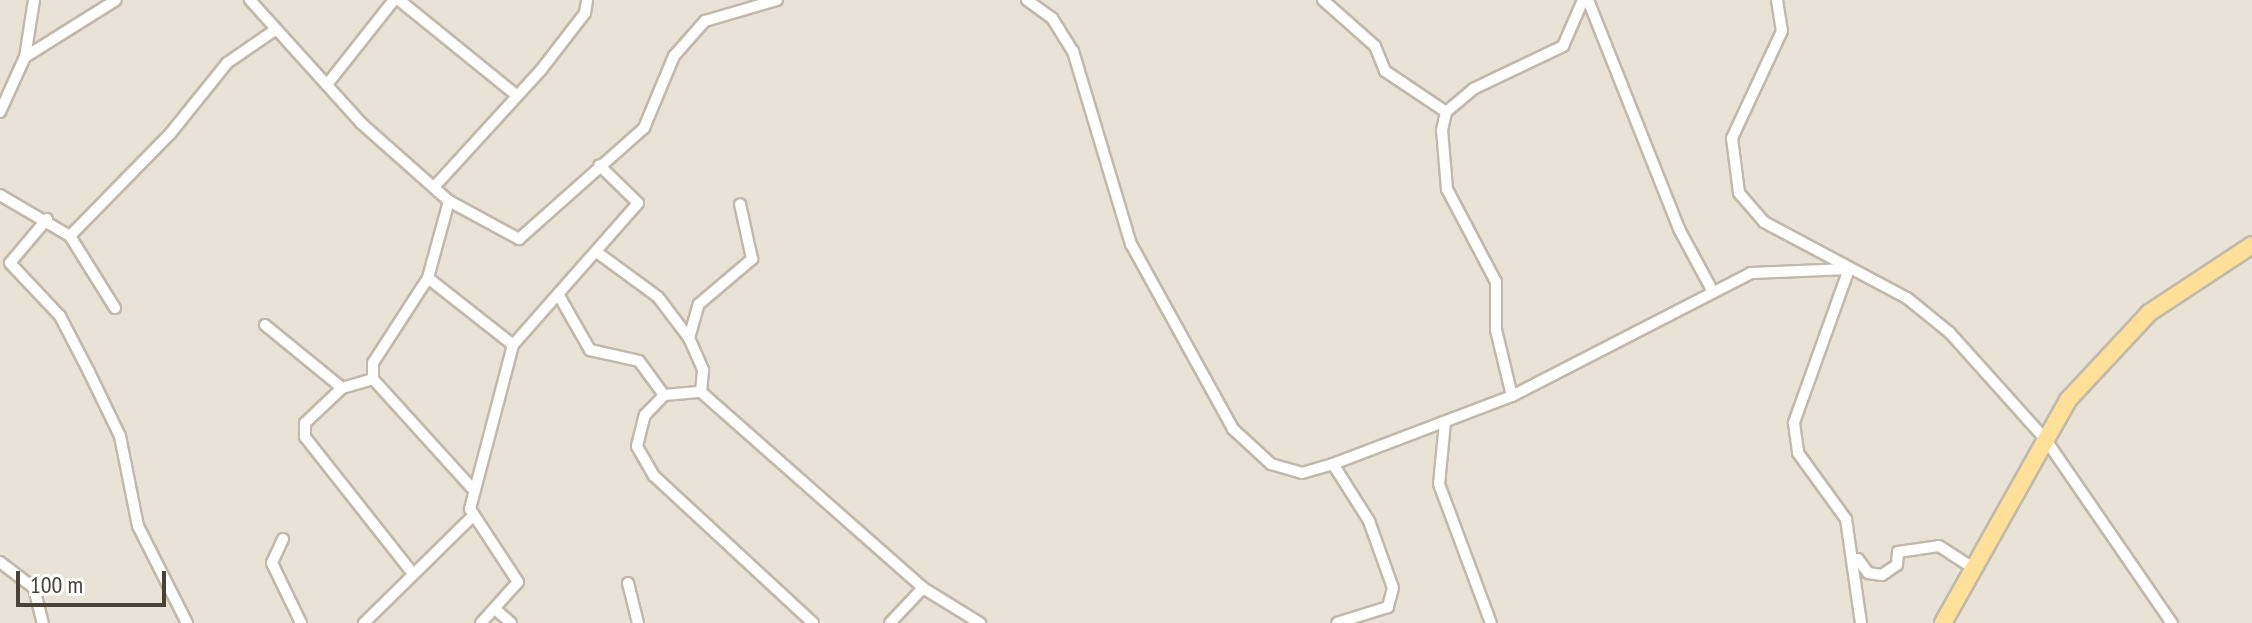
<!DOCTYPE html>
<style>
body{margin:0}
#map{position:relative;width:2252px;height:623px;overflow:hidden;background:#f5f1e9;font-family:"PT Sans Narrow",sans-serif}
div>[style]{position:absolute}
.residential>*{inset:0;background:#e9e3d7;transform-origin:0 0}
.roads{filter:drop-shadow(2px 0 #c1b9ab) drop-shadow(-2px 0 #c1b9ab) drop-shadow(0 2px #c1b9ab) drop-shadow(0 -2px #c1b9ab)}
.street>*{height:10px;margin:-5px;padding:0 5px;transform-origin:5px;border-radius:5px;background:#fff}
.primary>*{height:16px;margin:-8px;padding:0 8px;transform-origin:8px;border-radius:8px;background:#ffe098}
span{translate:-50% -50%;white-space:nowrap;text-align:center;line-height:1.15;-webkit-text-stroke:8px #fff;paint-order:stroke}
.scale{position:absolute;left:16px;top:571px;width:150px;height:36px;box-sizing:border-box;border:4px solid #494237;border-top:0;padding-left:10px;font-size:24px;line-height:28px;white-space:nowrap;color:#494237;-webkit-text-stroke:6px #fff;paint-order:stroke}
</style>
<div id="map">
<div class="residential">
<i style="left:0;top:0;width:2252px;height:623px"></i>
</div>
<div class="roads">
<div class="street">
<i style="left:250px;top:0;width:166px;rotate:47.9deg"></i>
<i style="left:361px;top:123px;width:118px;rotate:41.6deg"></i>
<i style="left:449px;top:201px;width:80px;rotate:28.5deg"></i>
<i style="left:519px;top:239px;width:167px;rotate:-41.6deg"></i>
<i style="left:644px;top:128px;width:78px;rotate:-67.4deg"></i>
<i style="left:674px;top:56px;width:47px;rotate:-48.5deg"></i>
<i style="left:705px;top:21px;width:75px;rotate:-16.3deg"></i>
<i style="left:399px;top:0;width:149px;rotate:39deg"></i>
<i style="left:1027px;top:0;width:31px;rotate:36deg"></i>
<i style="left:1052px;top:18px;width:39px;rotate:58deg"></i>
<i style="left:1073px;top:51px;width:202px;rotate:73.3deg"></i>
<i style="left:1131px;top:244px;width:211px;rotate:61.1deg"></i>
<i style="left:1233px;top:429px;width:52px;rotate:42.6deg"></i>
<i style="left:1271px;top:464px;width:32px;rotate:16deg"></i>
<i style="left:1302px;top:473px;width:32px;rotate:-16deg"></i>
<i style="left:1333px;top:464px;width:191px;rotate:-20.8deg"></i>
<i style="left:1512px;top:396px;width:269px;rotate:-27.2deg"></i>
<i style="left:1751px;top:273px;width:98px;rotate:-2.3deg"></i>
<i style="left:1323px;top:0;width:69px;rotate:41.5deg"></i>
<i style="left:1375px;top:46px;width:27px;rotate:68deg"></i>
<i style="left:1385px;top:71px;width:73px;rotate:33.9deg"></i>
<i style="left:1588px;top:0;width:246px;rotate:68.3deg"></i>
<i style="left:1679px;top:229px;width:69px;rotate:61.6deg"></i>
<i style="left:1777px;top:0;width:31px;rotate:81deg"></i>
<i style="left:1782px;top:31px;width:118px;rotate:115deg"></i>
<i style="left:1732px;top:138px;width:55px;rotate:82.7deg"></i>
<i style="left:1739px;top:193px;width:38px;rotate:49deg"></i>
<i style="left:1764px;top:222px;width:162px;rotate:28deg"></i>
<i style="left:1907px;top:298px;width:55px;rotate:39.1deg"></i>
<i style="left:1950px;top:333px;width:144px;rotate:48.1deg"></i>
<i style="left:2046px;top:440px;width:222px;rotate:55.5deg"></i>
<i style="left:25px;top:57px;width:58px;rotate:-81deg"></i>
<i style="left:329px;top:82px;width:105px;rotate:-51.6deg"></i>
<i style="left:0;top:112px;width:60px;rotate:-65.6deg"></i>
<i style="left:25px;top:57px;width:107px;rotate:-32.1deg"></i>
<i style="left:435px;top:186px;width:157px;rotate:-47.6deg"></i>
<i style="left:541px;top:70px;width:72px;rotate:-52.3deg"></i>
<i style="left:585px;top:13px;width:13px;rotate:-81deg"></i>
<i style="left:0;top:195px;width:81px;rotate:30.4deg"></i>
<i style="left:70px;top:236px;width:85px;rotate:58deg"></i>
<i style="left:449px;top:201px;width:80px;rotate:105.3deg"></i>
<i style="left:428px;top:278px;width:101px;rotate:122.9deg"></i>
<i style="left:373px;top:363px;width:16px;rotate:90deg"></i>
<i style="left:373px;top:379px;width:147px;rotate:47.8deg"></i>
<i style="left:47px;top:219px;width:57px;rotate:130.1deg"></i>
<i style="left:10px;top:263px;width:73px;rotate:46.7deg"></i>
<i style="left:60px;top:316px;width:63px;rotate:62.6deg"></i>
<i style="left:89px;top:372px;width:71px;rotate:64.2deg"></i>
<i style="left:120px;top:436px;width:92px;rotate:78.7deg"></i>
<i style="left:138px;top:526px;width:109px;rotate:63.2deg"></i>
<i style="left:70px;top:236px;width:143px;rotate:-45.6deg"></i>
<i style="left:170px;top:134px;width:91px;rotate:-51.2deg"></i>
<i style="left:227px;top:63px;width:58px;rotate:-34.5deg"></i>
<i style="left:598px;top:253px;width:74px;rotate:36.3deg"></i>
<i style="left:658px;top:297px;width:51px;rotate:52.9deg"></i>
<i style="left:689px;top:338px;width:35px;rotate:66deg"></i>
<i style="left:703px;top:370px;width:22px;rotate:95deg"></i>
<i style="left:1849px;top:269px;width:164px;rotate:109.7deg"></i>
<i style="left:1794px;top:423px;width:30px;rotate:82deg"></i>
<i style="left:1798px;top:453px;width:82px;rotate:54deg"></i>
<i style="left:1846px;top:519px;width:105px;rotate:81.8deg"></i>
<i style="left:428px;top:278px;width:108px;rotate:38.2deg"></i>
<i style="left:558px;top:294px;width:64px;rotate:60.3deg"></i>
<i style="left:590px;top:350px;width:50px;rotate:12.7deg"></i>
<i style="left:639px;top:361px;width:42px;rotate:53.7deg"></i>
<i style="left:265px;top:325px;width:99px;rotate:39.3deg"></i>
<i style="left:342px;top:388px;width:32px;rotate:-16deg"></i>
<i style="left:689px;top:338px;width:35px;rotate:-74deg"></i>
<i style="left:699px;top:304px;width:70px;rotate:-40.3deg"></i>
<i style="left:752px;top:259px;width:56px;rotate:-102.3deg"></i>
<i style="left:342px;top:388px;width:51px;rotate:136.6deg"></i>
<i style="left:305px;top:423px;width:14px;rotate:90deg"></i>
<i style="left:305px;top:437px;width:169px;rotate:51.7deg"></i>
<i style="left:1512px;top:396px;width:68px;rotate:-103.6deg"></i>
<i style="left:1496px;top:330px;width:48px;rotate:-90deg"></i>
<i style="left:1496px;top:282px;width:105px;rotate:-117.8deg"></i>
<i style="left:1447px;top:189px;width:59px;rotate:-94.8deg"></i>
<i style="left:1442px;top:130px;width:18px;rotate:-77deg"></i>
<i style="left:1446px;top:112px;width:35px;rotate:-40deg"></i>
<i style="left:1473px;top:89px;width:100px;rotate:-25.5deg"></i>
<i style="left:1563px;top:46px;width:50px;rotate:-66.5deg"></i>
<i style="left:1445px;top:422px;width:62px;rotate:95.5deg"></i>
<i style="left:1439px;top:484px;width:148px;rotate:69.5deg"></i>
<i style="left:1333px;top:464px;width:67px;rotate:57.7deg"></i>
<i style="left:1369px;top:521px;width:71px;rotate:70.3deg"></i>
<i style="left:1393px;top:588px;width:20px;rotate:105deg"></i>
<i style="left:1388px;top:607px;width:53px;rotate:162.6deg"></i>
<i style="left:283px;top:539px;width:26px;rotate:115deg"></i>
<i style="left:272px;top:563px;width:67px;rotate:64.2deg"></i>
<i style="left:1858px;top:559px;width:17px;rotate:54deg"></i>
<i style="left:1868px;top:573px;width:14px;rotate:8deg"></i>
<i style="left:1882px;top:575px;width:18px;rotate:-34deg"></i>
<i style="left:1897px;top:565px;width:13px;rotate:-86deg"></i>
<i style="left:1898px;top:552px;width:41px;rotate:-8.3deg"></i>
<i style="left:1939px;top:546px;width:40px;rotate:32.9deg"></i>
<i style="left:0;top:562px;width:43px;rotate:37.4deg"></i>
<i style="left:34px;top:588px;width:36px;rotate:76deg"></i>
<i style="left:628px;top:583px;width:41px;rotate:76deg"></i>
<i style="left:923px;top:588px;width:67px;rotate:31.6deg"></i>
<i style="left:495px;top:609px;width:21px;rotate:41deg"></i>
<i style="left:364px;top:623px;width:150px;rotate:-44.5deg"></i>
<i style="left:481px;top:623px;width:55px;rotate:-47.9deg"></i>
<i style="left:518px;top:582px;width:87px;rotate:-123.3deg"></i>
<i style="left:470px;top:509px;width:170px;rotate:-75.3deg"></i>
<i style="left:513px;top:345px;width:189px;rotate:-48.6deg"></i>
<i style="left:638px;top:203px;width:54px;rotate:-135.7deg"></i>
<i style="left:813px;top:623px;width:217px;rotate:-137.2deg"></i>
<i style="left:654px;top:476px;width:34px;rotate:-120deg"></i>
<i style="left:637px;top:446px;width:32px;rotate:-76deg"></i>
<i style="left:645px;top:415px;width:28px;rotate:-46deg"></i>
<i style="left:664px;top:395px;width:37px;rotate:-5deg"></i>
<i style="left:701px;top:392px;width:296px;rotate:41.4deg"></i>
<i style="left:923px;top:588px;width:48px;rotate:133.3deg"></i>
</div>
<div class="primary">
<i style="left:1943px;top:623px;width:256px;rotate:-60.7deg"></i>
<i style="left:2068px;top:400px;width:119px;rotate:-47deg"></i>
<i style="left:2149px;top:313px;width:123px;rotate:-33.4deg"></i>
</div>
</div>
<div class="scale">100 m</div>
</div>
